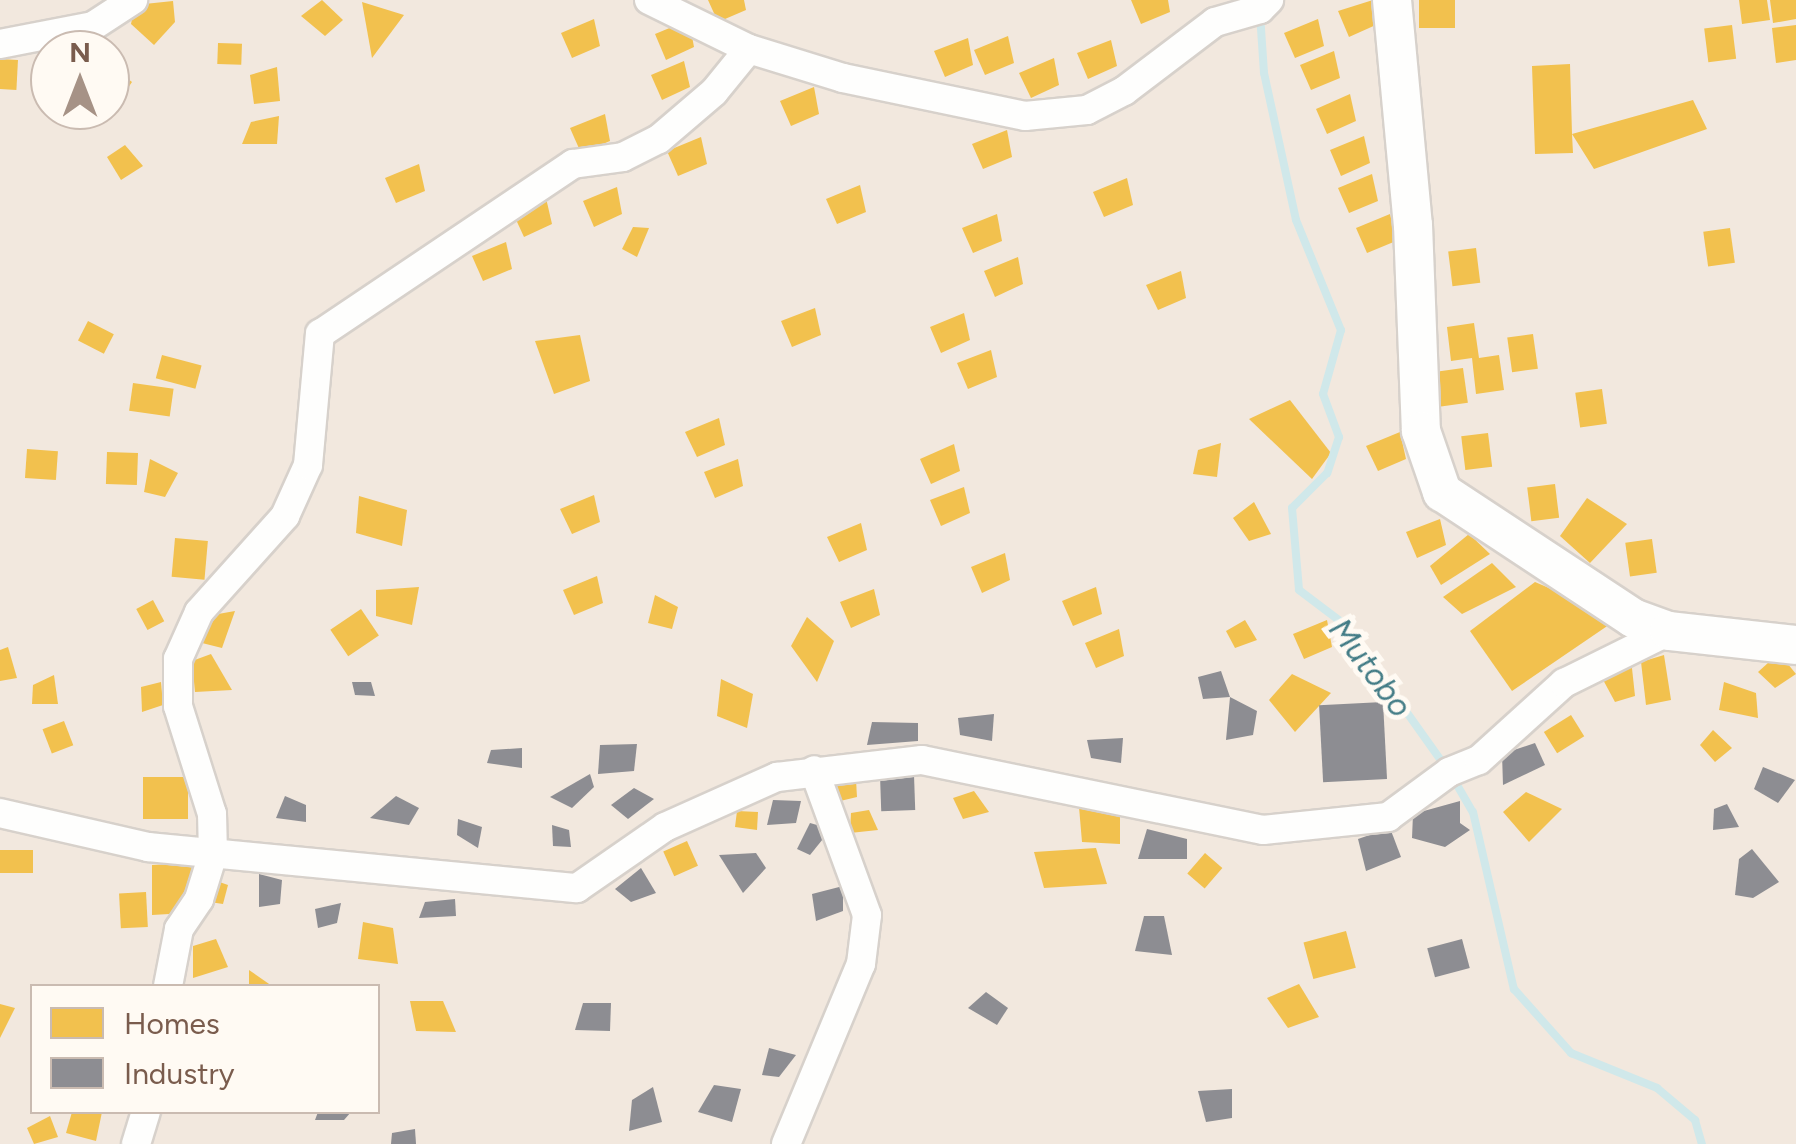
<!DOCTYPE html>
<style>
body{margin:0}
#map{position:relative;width:1796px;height:1144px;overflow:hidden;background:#f9f5f0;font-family:Figtree,sans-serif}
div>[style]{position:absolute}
.residential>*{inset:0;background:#f2e8de}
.homes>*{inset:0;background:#f2c14e;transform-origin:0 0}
.industry>*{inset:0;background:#8d8d92;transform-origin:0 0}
.stream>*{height:8px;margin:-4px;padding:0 4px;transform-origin:4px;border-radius:4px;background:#d0e8ea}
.roads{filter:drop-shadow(2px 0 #d7d1cb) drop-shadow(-2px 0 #d7d1cb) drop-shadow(0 2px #d7d1cb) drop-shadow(0 -2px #d7d1cb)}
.minor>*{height:28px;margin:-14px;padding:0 14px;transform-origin:14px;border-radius:14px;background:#fefefd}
.secondary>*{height:38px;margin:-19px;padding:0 19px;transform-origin:19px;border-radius:19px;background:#fefefd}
span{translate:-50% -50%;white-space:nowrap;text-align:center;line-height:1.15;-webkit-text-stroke:10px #fffaf3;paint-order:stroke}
.water-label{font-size:32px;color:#437c86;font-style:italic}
.legend{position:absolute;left:30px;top:984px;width:350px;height:130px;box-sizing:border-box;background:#fffaf3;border:2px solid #cabbb1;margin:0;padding:12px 18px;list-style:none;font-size:30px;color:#7a5c4d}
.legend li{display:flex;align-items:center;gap:20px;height:50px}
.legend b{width:50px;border:2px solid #cabbb1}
.north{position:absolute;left:30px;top:30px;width:100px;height:100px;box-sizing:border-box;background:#fffaf3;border:2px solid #cabbb1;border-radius:50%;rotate:0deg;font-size:28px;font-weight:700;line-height:40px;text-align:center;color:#7a5c4d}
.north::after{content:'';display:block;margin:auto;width:35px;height:45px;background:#a69286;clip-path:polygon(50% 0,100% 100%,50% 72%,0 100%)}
</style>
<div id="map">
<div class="residential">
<i style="clip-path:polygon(evenodd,0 0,1796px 0,1796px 1144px,0 1144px,0 0,50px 50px,110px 50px,110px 110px,50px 110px,50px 50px,0 0,32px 986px,378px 986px,378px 1112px,32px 1112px,32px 986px)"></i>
</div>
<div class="homes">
<i style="clip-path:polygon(322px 0,343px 20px,325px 36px,301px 16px)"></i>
<i style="clip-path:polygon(708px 0,744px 0,746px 10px,718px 22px)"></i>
<i style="clip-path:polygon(1131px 0,1168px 0,1170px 12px,1141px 24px)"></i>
<i style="clip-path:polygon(1373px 0,1378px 24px,1349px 37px,1338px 11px)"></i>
<i style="left:1419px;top:0;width:36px;height:28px"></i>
<i style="clip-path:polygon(1739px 0,1767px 0,1770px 20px,1742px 24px)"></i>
<i style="clip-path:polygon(1770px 0,1796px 0,1796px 19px,1773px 23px)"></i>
<i style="clip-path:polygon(173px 1px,175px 22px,154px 45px,131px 24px,135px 5px)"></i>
<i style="clip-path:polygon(362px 2px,404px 15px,372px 58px)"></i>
<i style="clip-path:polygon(594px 19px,600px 46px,572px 58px,561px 33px)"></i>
<i style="clip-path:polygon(1318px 19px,1324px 46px,1295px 58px,1284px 33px)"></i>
<i style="clip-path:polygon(689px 20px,694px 47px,666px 60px,655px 34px)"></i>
<i style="left:1732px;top:25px;width:34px;height:28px;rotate:83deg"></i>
<i style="clip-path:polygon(1796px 25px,1796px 60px,1776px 63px,1772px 28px)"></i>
<i style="clip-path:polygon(1008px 36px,1014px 63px,985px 75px,974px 50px)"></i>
<i style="clip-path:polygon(968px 38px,973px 65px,945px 77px,934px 51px)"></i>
<i style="clip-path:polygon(1111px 40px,1117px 66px,1088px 79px,1077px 53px)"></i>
<i style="left:218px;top:43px;width:24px;height:21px;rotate:2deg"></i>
<i style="clip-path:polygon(1334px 51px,1340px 78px,1311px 90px,1300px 65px)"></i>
<i style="clip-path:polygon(1054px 58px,1059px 85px,1031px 98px,1019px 73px)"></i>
<i style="left:0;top:59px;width:18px;height:30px;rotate:3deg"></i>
<i style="clip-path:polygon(684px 61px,690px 87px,662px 100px,651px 75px)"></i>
<i style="clip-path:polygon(1570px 64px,1572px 134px,1693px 100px,1707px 129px,1594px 169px,1572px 134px,1573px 153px,1535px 154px,1532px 66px)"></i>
<i style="clip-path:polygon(110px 65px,132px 82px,116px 105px,110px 100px)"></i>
<i style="clip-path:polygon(277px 67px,280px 101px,254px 104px,250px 75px)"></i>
<i style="clip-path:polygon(814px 87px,819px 114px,791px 126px,780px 101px)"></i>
<i style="clip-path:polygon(1350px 94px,1356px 121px,1327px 134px,1316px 109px)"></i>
<i style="clip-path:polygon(605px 114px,610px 141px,581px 153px,570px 128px)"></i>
<i style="clip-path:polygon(279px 116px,277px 144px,242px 144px,251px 122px)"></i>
<i style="clip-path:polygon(1007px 130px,1012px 157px,983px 169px,972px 144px)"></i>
<i style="clip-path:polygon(1364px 136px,1370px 163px,1341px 176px,1330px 150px)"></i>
<i style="clip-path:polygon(701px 137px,707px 164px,678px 176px,667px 151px)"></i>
<i style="clip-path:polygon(125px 145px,143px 166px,121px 180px,107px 157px)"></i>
<i style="clip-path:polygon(419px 164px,425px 191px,396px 203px,385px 178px)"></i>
<i style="clip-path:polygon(1372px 174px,1378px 201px,1349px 213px,1338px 188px)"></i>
<i style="clip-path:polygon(1127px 178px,1133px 205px,1104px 217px,1093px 192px)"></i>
<i style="clip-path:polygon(860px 185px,866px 212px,837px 224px,826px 199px)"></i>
<i style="clip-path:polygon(617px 187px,622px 214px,594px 227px,583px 201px)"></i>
<i style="clip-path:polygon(546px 198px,552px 224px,524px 237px,512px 211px)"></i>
<i style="clip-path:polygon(997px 214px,1002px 241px,973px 253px,962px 228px)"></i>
<i style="clip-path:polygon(1390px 214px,1396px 241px,1367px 253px,1356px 228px)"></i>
<i style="clip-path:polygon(633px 227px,649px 228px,637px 257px,622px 249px)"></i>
<i style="left:1730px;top:228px;width:35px;height:27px;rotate:82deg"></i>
<i style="clip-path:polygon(506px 242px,512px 269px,483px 281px,472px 256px)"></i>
<i style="left:1476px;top:248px;width:35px;height:28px;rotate:83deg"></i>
<i style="clip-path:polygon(1018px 257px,1023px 284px,995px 297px,984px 271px)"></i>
<i style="clip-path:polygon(1181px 271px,1186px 298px,1158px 310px,1146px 285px)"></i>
<i style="clip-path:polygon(815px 308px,821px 335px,792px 347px,781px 321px)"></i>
<i style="clip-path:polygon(964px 313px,970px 340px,941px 353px,930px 327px)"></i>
<i style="left:88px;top:321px;width:29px;height:22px;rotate:27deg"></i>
<i style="clip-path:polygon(1474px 323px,1479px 358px,1499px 355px,1504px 390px,1476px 394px,1472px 358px,1451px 361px,1447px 327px)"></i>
<i style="left:1533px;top:334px;width:35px;height:26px;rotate:82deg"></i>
<i style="clip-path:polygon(580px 335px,590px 381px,554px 394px,535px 341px)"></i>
<i style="clip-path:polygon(991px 350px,997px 377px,968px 389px,957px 363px)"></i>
<i style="left:162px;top:355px;width:41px;height:24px;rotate:15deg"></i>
<i style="left:1463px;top:368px;width:35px;height:27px;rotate:82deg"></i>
<i style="left:133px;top:383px;width:41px;height:28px;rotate:8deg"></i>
<i style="left:1602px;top:389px;width:35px;height:27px;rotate:82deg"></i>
<i style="clip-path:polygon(1290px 400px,1331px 453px,1312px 479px,1249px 419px)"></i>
<i style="clip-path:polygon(719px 418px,725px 445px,697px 457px,685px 432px)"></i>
<i style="clip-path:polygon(1400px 432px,1406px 459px,1378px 471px,1366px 446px)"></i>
<i style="left:1488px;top:433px;width:34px;height:27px;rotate:83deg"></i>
<i style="clip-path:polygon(1221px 443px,1217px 477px,1193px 474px,1198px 450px)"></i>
<i style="clip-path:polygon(954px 444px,960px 471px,931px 484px,920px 459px)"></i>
<i style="left:27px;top:449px;width:31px;height:29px;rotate:4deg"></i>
<i style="left:107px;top:452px;width:31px;height:32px;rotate:2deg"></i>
<i style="clip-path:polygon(150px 459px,178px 473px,165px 497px,144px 492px)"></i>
<i style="clip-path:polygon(738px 459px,743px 486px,715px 498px,704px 472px)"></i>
<i style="left:1555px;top:484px;width:34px;height:28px;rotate:83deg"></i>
<i style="clip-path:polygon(964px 487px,970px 513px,941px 526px,930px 500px)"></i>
<i style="clip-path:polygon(594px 495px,600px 522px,572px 534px,560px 509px)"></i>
<i style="clip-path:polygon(359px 496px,407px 510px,402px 546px,356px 533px)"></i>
<i style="clip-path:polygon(1587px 498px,1627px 524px,1590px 563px,1560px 536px)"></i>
<i style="clip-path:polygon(1254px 502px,1271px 534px,1249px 541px,1233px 518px)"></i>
<i style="clip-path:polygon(1440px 519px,1446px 545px,1417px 558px,1406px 532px)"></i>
<i style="clip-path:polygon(861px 523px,867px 550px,839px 562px,827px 537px)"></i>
<i style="clip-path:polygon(1469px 534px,1490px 554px,1441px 585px,1430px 566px)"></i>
<i style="left:175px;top:538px;width:33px;height:39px;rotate:5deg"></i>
<i style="left:1652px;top:539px;width:34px;height:27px;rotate:82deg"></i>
<i style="clip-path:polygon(1005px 553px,1010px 580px,982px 593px,971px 567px)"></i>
<i style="clip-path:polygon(1492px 563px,1516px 587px,1462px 614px,1443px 597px)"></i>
<i style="clip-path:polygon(597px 576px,603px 603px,574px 615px,563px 590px)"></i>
<i style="clip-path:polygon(1535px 582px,1619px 618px,1512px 691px,1470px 631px)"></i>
<i style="clip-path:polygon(419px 587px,412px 625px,376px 616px,376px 590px)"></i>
<i style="clip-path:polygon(1096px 587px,1102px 614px,1073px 626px,1062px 601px)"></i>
<i style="clip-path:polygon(874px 589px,880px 615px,851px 628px,840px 602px)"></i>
<i style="clip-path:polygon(655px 595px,678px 607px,672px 629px,648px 623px)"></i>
<i style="left:153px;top:600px;width:24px;height:19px;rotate:62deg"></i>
<i style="left:361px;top:609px;width:32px;height:37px;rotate:56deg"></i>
<i style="clip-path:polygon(235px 611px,222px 648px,202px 643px,207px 616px)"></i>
<i style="clip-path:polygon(807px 617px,834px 641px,817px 682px,791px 646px)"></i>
<i style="clip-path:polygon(1245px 620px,1257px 640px,1235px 648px,1226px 631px)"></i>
<i style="clip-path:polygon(1327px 620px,1332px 647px,1304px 659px,1293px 634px)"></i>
<i style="clip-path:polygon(1119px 629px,1124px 656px,1096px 668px,1085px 643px)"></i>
<i style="clip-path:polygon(8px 647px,17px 678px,0 681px,0 650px)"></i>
<i style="clip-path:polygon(1779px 653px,1796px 674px,1775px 688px,1758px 672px)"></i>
<i style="clip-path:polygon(211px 654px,232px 690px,195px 692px,192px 661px)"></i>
<i style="clip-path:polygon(1664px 655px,1671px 700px,1646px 705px,1641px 662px)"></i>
<i style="clip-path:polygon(1631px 659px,1635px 696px,1615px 702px,1601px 676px)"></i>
<i style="clip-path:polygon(1292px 674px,1331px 693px,1295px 732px,1269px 700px)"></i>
<i style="clip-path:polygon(54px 675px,58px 704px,32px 704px,33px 685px)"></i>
<i style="clip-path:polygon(721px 679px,753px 694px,747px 728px,717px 716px)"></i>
<i style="clip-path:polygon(161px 682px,163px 705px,142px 712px,141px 687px)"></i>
<i style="clip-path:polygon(1724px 682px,1756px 693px,1758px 718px,1719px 710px)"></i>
<i style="left:1571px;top:715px;width:25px;height:32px;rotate:58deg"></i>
<i style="left:64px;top:721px;width:26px;height:23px;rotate:69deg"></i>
<i style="clip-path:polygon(1713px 730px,1732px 748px,1715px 762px,1700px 745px)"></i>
<i style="left:188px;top:777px;width:42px;height:45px;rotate:90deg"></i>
<i style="clip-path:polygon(856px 780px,857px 797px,836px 802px,834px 784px)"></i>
<i style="clip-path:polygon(974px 791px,989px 812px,963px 819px,953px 798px)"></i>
<i style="clip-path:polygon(1526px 792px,1562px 809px,1529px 842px,1503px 812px)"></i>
<i style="clip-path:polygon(1079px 807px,1120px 816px,1120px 844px,1082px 842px)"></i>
<i style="clip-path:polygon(869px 810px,878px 830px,850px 833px,851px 813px)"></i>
<i style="clip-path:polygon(737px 811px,758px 812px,757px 830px,735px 827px)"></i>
<i style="left:687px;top:841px;width:27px;height:26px;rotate:66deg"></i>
<i style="clip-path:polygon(1096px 848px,1107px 884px,1044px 888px,1034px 852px)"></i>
<i style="left:0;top:850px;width:33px;height:23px"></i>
<i style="left:1205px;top:853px;width:23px;height:27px;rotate:41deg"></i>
<i style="clip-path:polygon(194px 863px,186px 913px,152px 915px,152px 865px)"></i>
<i style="clip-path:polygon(211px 879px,228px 885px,223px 904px,203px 901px)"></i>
<i style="left:146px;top:892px;width:35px;height:27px;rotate:87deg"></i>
<i style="clip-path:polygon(363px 922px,393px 928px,398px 964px,358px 959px)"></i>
<i style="left:1346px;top:931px;width:38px;height:44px;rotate:75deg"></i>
<i style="clip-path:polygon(216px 939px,228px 967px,193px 978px,193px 946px)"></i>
<i style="clip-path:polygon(249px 970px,272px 986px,249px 986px)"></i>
<i style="clip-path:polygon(1299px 984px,1319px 1017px,1288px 1028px,1267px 998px)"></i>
<i style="clip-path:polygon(410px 1001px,443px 1001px,456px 1032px,416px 1031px)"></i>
<i style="clip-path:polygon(0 1004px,15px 1008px,0 1038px)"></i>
<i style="clip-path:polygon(72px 1112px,102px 1112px,96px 1141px,66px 1133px)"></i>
<i style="clip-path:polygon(50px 1116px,58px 1137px,34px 1144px,27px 1128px)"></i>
</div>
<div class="industry">
<i style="clip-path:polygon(1221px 671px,1230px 697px,1203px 699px,1198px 677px)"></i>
<i style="clip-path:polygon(352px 682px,371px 682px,375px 696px,355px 695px)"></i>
<i style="clip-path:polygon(1230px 697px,1257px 711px,1253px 735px,1226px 740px)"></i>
<i style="left:1383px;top:702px;width:77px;height:64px;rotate:87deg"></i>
<i style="clip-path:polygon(994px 714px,992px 741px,960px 735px,958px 718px)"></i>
<i style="clip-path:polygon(872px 722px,918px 723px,918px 741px,867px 745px)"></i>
<i style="clip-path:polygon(1123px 738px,1121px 763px,1091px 758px,1087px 740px)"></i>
<i style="clip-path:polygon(1535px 743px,1545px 765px,1503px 785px,1502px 754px)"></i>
<i style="clip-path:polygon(637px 744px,634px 771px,598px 774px,600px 745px)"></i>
<i style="clip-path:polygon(522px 748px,522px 768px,487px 763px,491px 750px)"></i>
<i style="clip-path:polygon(1763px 767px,1795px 780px,1778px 803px,1754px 789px)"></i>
<i style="clip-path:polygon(590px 774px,594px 787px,572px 808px,550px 797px)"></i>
<i style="left:914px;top:775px;width:35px;height:34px;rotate:88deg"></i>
<i style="clip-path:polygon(634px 788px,654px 799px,628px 819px,611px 805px)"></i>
<i style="clip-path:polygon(285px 796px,306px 805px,306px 822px,276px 818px)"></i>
<i style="clip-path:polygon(396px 796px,419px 808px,409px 825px,370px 818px)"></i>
<i style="clip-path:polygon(773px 800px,801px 801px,796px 823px,767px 825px)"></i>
<i style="clip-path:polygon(1460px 801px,1460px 823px,1470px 830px,1445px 847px,1412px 838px,1413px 814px)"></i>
<i style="clip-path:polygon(1727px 804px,1739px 827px,1713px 830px,1714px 809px)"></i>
<i style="clip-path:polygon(458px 819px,482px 827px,478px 848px,457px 835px)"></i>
<i style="clip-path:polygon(810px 823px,831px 829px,810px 855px,797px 849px)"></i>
<i style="clip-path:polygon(552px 825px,569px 830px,571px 847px,553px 846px)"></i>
<i style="clip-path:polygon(1390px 828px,1401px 857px,1366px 871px,1358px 839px)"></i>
<i style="clip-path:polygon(1147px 829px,1187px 839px,1187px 859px,1138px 859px)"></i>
<i style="clip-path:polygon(1752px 849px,1779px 882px,1753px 898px,1735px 895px,1739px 859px)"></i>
<i style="clip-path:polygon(756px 853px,766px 868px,743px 893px,719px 855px)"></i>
<i style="clip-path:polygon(641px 868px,656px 893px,631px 902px,615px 889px)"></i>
<i style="clip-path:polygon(259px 874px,282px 880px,280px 904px,259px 907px)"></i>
<i style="clip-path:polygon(843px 886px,843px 911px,816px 921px,812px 894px)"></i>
<i style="clip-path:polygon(455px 899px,456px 916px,419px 918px,425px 902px)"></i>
<i style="clip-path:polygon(341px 903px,337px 923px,318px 928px,315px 909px)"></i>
<i style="clip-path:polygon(1144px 916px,1164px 916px,1172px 955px,1135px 951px)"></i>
<i style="left:1462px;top:939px;width:30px;height:36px;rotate:75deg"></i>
<i style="clip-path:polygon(986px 992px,1008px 1008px,997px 1025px,968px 1008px)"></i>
<i style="clip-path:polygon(583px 1003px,611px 1003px,610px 1031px,575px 1030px)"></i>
<i style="clip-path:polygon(769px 1048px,796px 1055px,779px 1077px,762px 1075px)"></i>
<i style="clip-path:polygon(714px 1085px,741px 1089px,732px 1122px,698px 1112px)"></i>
<i style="clip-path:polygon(653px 1087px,662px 1122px,629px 1131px,632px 1100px)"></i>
<i style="clip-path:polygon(1232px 1089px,1232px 1118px,1206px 1122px,1198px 1091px)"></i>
<i style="clip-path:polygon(318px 1112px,351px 1112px,344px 1120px,315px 1120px)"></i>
<i style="clip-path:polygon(415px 1129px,416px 1144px,391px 1144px,392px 1133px)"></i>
</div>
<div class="stream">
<i style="left:1260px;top:14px;width:59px;rotate:86.1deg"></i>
<i style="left:1264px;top:73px;width:150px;rotate:77.7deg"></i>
<i style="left:1296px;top:220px;width:119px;rotate:67.8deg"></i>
<i style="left:1341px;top:330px;width:66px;rotate:105.7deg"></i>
<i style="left:1323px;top:394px;width:46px;rotate:69.6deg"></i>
<i style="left:1339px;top:437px;width:38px;rotate:108deg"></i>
<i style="left:1327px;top:473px;width:49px;rotate:135deg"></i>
<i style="left:1292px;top:508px;width:82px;rotate:85.1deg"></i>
<i style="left:1299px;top:590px;width:56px;rotate:37.1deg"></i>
<i style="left:1344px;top:624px;width:174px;rotate:54.6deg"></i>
<i style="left:1453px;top:778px;width:39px;rotate:60deg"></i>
<i style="left:1473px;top:812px;width:182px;rotate:77deg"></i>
<i style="left:1514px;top:989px;width:86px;rotate:48.3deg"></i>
<i style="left:1571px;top:1053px;width:93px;rotate:22.1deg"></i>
<i style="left:1657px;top:1088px;width:50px;rotate:40.1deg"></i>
<i style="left:1695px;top:1120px;width:25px;rotate:74deg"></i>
</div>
<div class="roads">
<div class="minor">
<i style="left:649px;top:0;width:111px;rotate:26.1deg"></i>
<i style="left:749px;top:49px;width:98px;rotate:17.1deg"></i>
<i style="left:843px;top:78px;width:186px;rotate:11.8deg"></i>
<i style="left:1025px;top:116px;width:62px;rotate:-5.5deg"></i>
<i style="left:1087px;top:110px;width:42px;rotate:-27.2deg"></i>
<i style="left:1124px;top:91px;width:114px;rotate:-37.2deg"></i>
<i style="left:1215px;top:22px;width:47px;rotate:-16.1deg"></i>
<i style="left:1260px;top:9px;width:13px;rotate:-45deg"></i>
<i style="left:0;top:44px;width:95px;rotate:-11deg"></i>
<i style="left:93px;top:26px;width:48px;rotate:-33deg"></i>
<i style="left:0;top:813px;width:152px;rotate:12.9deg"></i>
<i style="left:148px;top:847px;width:431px;rotate:5.5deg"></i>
<i style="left:577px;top:888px;width:107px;rotate:-34.7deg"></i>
<i style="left:665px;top:827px;width:123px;rotate:-24.1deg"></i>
<i style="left:777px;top:777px;width:146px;rotate:-6.7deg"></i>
<i style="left:922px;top:760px;width:348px;rotate:11.6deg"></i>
<i style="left:1263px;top:830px;width:126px;rotate:-5.9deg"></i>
<i style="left:1388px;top:817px;width:76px;rotate:-36.4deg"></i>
<i style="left:1449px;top:772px;width:32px;rotate:-22deg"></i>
<i style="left:1479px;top:760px;width:115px;rotate:-42.2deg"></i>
<i style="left:1564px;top:683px;width:117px;rotate:-26.3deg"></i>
<i style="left:168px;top:986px;width:58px;rotate:-79.1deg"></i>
<i style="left:179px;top:929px;width:36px;rotate:-56deg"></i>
<i style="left:199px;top:899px;width:47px;rotate:-72.7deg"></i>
<i style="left:213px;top:854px;width:40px;rotate:-91.4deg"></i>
<i style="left:212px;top:814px;width:113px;rotate:-107.5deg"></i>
<i style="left:178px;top:706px;width:47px;rotate:-90deg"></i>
<i style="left:178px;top:659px;width:51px;rotate:-65.9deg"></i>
<i style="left:199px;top:612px;width:129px;rotate:-48.1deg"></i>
<i style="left:285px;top:516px;width:56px;rotate:-65.7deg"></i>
<i style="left:308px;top:465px;width:132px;rotate:-84.8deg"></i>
<i style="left:320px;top:334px;width:305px;rotate:-33.9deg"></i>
<i style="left:573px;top:164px;width:50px;rotate:-8deg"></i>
<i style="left:623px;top:157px;width:40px;rotate:-26.6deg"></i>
<i style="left:659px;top:139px;width:72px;rotate:-40.5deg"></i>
<i style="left:714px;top:92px;width:55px;rotate:-50.9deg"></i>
<i style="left:136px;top:1144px;width:34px;rotate:-73deg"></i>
<i style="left:786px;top:1144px;width:195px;rotate:-67.4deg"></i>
<i style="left:861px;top:964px;width:49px;rotate:-83deg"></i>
<i style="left:867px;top:915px;width:154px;rotate:-110.1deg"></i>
</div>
<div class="secondary">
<i style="left:1392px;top:0;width:226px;rotate:84.7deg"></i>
<i style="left:1413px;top:225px;width:206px;rotate:87.8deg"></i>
<i style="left:1421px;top:431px;width:65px;rotate:71deg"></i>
<i style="left:1442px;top:492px;width:229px;rotate:33.4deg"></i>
<i style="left:1633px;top:618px;width:38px;rotate:20deg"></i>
<i style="left:1669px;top:631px;width:128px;rotate:6.3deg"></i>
</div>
</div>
<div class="water-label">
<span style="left:1370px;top:668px;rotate:53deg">Mutobo</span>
</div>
<ul class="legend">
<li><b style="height:28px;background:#f2c14e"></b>Homes</li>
<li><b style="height:28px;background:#8d8d92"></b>Industry</li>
</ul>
<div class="north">N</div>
</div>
